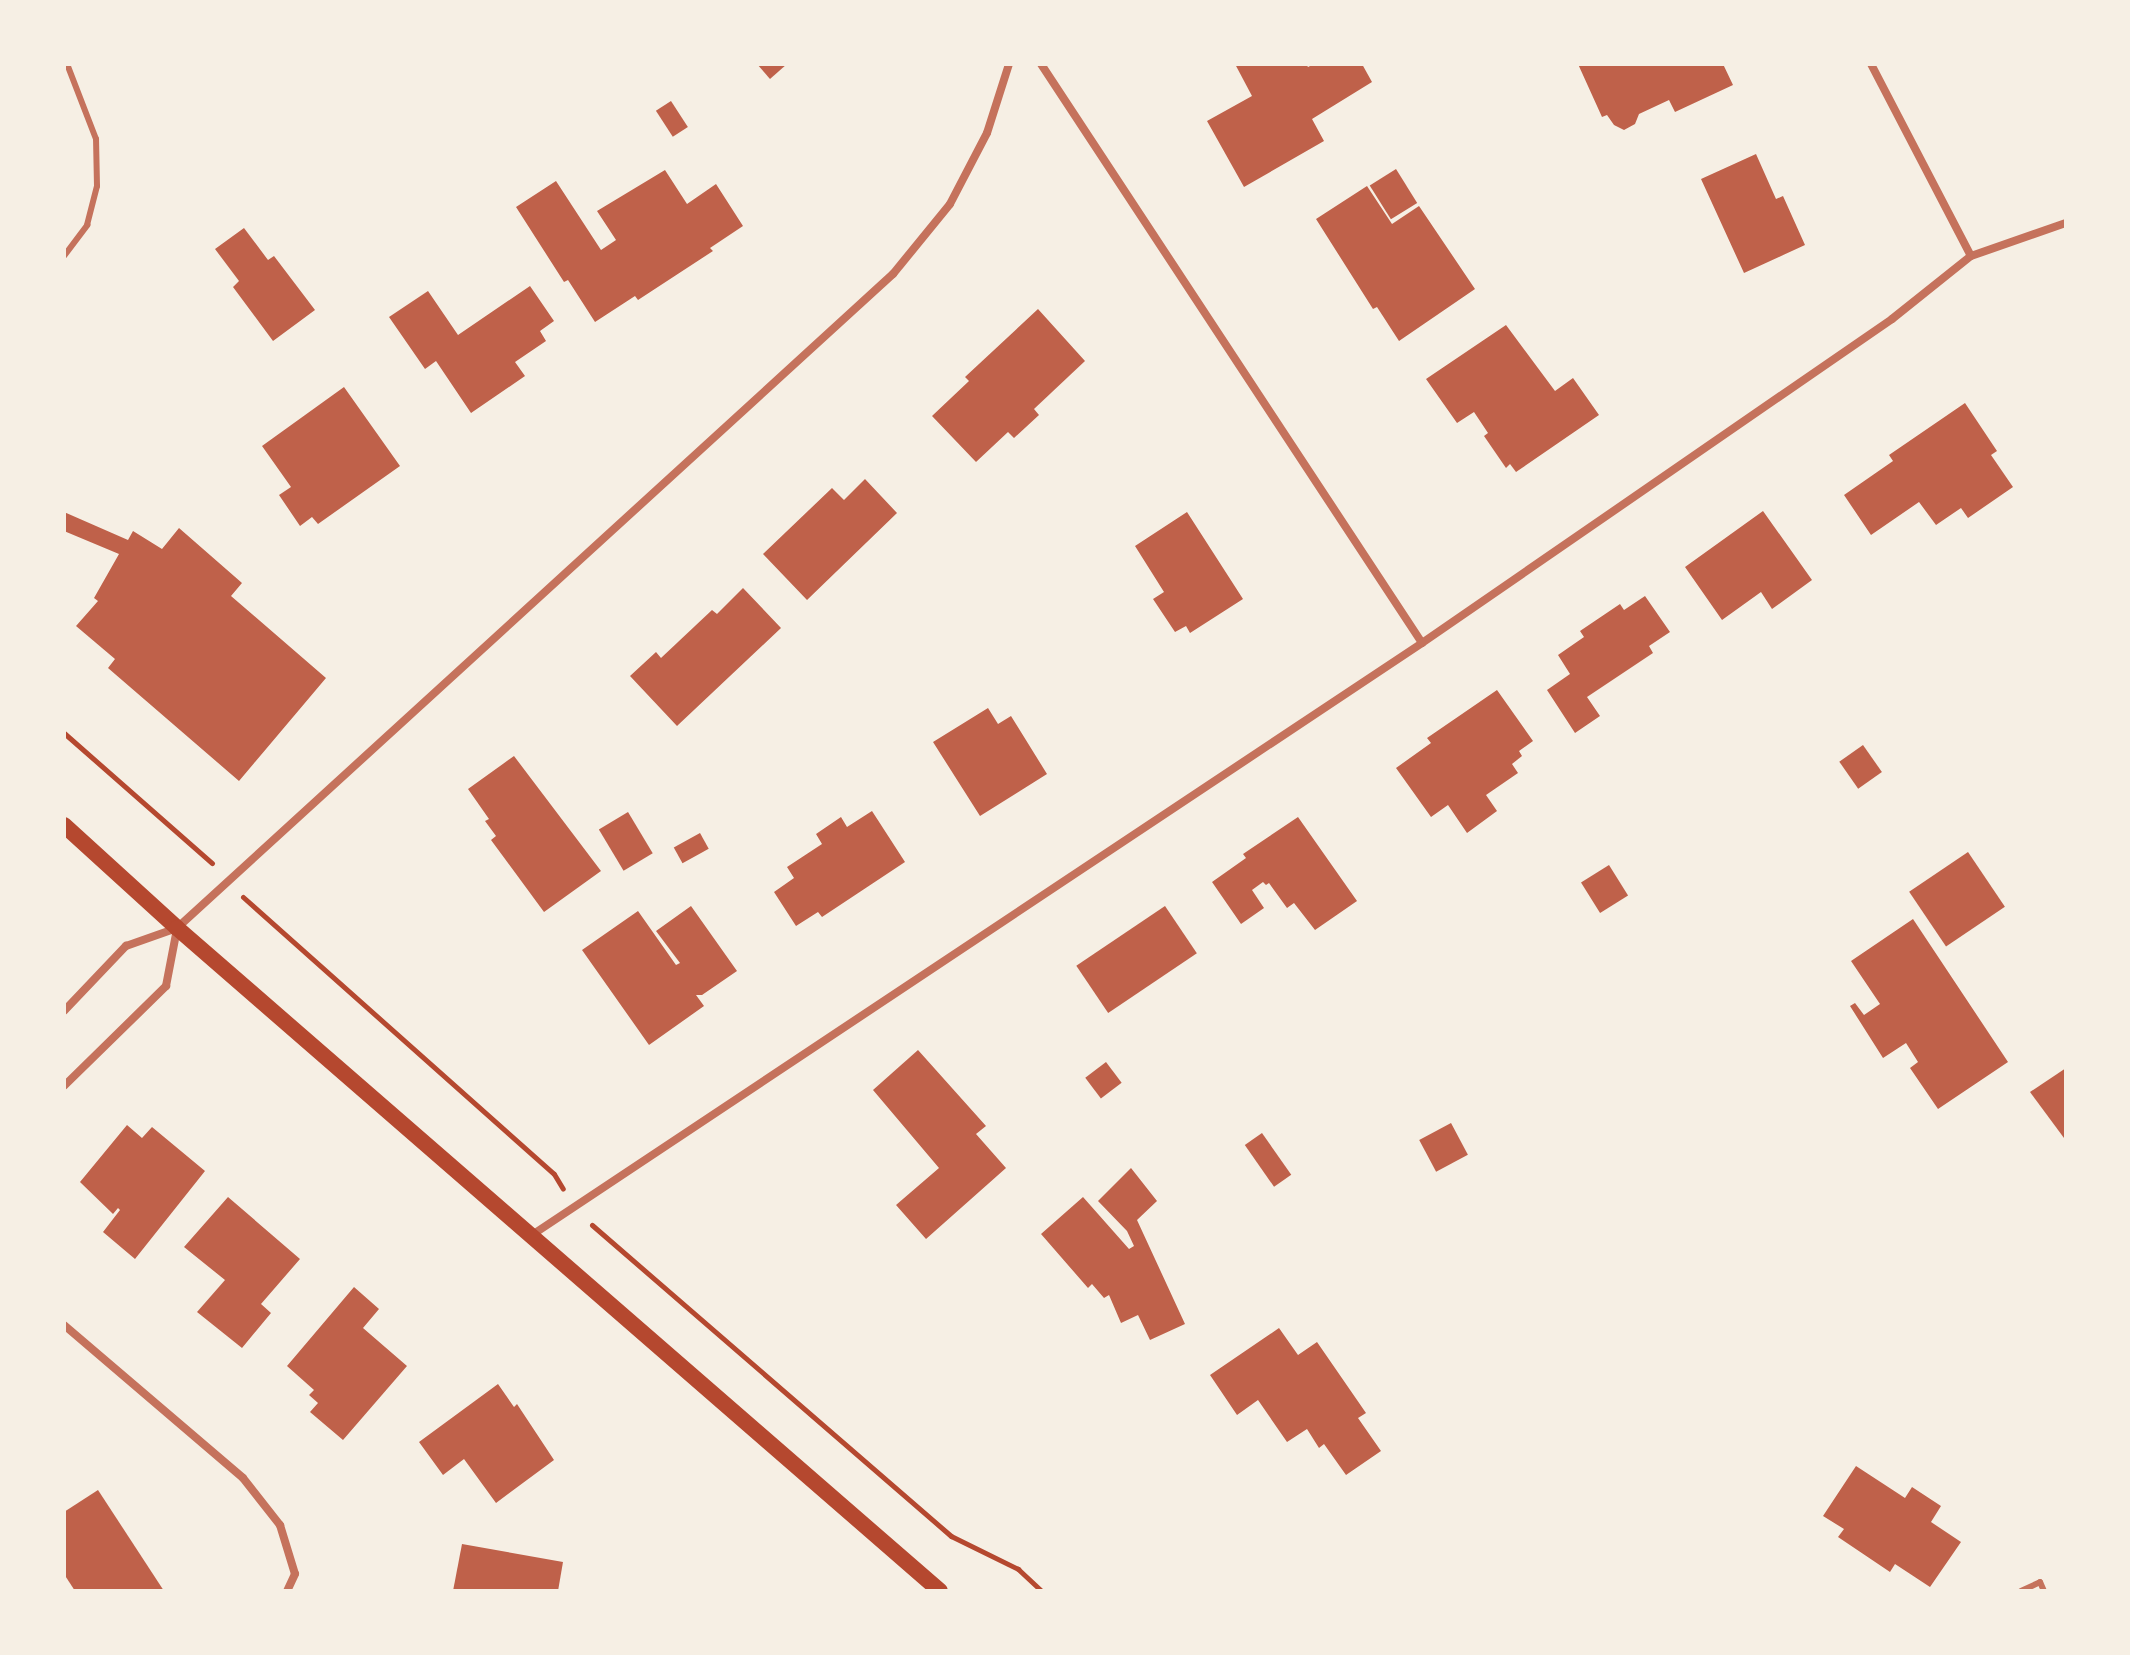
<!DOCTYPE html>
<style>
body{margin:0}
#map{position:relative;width:2130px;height:1655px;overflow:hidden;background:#f6efe4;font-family:"Libre Baskerville",serif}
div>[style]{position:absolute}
.building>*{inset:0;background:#bf614a;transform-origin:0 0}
.path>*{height:5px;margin:-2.5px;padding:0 2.5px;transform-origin:2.5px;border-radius:2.5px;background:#b5482f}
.service>*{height:6px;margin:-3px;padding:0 3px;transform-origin:3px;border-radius:3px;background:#c5725c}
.minor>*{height:8px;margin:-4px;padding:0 4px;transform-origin:4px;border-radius:4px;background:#c5725c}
.secondary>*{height:16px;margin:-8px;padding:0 8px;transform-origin:8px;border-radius:8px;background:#b5482f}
span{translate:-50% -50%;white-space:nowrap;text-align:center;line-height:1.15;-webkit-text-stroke:8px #f6efe4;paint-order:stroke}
.frame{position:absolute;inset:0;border:66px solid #f6efe4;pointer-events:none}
</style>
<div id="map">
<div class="building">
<i style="clip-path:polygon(757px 64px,787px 64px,770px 79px)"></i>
<i style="clip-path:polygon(1235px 64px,1306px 64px,1308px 67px,1314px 64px,1362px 64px,1372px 82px,1312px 119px,1324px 141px,1244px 187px,1207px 121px,1252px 96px)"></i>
<i style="clip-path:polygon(1578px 64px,1723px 64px,1733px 85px,1675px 112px,1669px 100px,1639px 114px,1635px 124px,1624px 130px,1614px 125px,1607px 115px,1602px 117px)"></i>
<i style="left:671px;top:101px;width:31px;height:18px;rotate:57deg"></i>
<i style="clip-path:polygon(1756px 154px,1776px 199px,1783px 196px,1805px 245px,1744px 273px,1701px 179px)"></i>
<i style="left:1396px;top:169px;width:40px;height:31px;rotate:58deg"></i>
<i style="clip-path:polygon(665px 170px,687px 204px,716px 184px,743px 226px,710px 248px,713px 251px,638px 300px,635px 296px,595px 322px,568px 280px,564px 282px,516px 207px,556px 181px,601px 250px,616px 240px,597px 211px)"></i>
<i style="clip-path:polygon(1367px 186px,1392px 224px,1419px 206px,1475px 289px,1399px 341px,1377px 307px,1373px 309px,1316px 219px)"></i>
<i style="clip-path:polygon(244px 228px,268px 260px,274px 256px,315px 310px,273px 341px,233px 287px,239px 281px,215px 249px)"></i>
<i style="clip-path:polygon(530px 286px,554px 321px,540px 331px,546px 341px,515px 362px,525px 376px,471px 413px,436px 361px,425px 369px,389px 317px,428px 291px,458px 335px)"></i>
<i style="clip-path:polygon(1038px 309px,1085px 361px,1034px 409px,1039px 415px,1014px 438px,1008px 432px,976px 462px,932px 416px,969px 381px,965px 377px)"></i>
<i style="clip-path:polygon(1506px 325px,1555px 391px,1573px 378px,1599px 415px,1516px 472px,1510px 464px,1506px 468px,1484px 436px,1488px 433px,1474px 412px,1457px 423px,1426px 379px)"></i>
<i style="clip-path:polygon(344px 387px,400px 466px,318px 524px,312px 517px,300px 526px,279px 495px,291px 487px,262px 446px)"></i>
<i style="clip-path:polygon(1965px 403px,1997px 451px,1991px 455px,2013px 487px,1968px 518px,1961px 508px,1936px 525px,1919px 502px,1871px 535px,1844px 495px,1893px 461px,1889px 455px)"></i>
<i style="clip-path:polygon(865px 479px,897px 513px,807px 600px,763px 554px,832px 488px,844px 500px)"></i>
<i style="clip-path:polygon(1763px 511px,1812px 580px,1772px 609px,1761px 592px,1722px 620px,1685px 567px)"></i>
<i style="clip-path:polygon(64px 512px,128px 540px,133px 531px,162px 549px,179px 528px,242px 583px,231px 596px,326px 678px,239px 781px,108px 668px,115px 659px,76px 626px,98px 601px,94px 598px,119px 554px,64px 531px)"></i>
<i style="clip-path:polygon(1187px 512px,1243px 599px,1190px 633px,1186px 626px,1175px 632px,1153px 599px,1164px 592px,1135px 546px)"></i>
<i style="clip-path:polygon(743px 588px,781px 628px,677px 726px,630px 676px,656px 652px,661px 658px,712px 610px,717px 614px)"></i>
<i style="clip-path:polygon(1645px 596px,1670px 632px,1649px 646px,1653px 653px,1587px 697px,1600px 716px,1575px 733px,1547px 690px,1570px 674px,1558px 655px,1584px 637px,1580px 631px,1620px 604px,1624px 610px)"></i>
<i style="clip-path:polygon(1497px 690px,1533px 741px,1519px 751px,1522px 756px,1512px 764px,1518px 773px,1486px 795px,1497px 811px,1467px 833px,1448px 805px,1431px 817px,1396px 768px,1431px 743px,1427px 738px)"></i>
<i style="clip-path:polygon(988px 708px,998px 724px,1011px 716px,1047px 774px,980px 816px,933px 742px)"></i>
<i style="left:1863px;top:745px;width:33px;height:29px;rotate:55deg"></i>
<i style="clip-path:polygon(514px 756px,601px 871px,544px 912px,491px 840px,496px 836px,485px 821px,489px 819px,468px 789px)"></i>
<i style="clip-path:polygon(872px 811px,905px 862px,822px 917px,818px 912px,796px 926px,774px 892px,794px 878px,787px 867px,822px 844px,816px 834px,841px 817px,847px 827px)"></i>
<i style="left:628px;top:812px;width:48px;height:34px;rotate:59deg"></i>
<i style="clip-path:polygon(1298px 817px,1357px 901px,1315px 930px,1294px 903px,1287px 908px,1269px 883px,1266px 885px,1263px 882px,1252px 890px,1264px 908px,1241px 924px,1212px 882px,1246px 858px,1243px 854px)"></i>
<i style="left:700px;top:833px;width:18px;height:30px;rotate:61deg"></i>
<i style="left:1968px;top:852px;width:66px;height:71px;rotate:56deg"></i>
<i style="left:1609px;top:865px;width:36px;height:33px;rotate:58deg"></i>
<i style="clip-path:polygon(691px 906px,737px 971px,702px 995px,696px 995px,704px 1006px,649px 1045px,582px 950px,638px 911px,676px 965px,680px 963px,656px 931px)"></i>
<i style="left:1165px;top:906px;width:57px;height:107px;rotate:56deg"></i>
<i style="clip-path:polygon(1913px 919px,2008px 1062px,1938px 1109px,1910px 1068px,1918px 1062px,1906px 1043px,1883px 1058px,1850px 1006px,1855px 1003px,1864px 1015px,1880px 1004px,1851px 961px)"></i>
<i style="clip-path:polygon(918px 1050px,986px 1126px,976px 1134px,1006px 1168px,926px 1239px,896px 1205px,939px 1168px,873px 1090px)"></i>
<i style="left:1106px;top:1062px;width:26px;height:26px;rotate:53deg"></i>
<i style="clip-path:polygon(2066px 1068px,2066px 1136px,2064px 1138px,2030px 1092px)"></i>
<i style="left:1451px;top:1123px;width:36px;height:36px;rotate:62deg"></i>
<i style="clip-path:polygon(127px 1125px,142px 1138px,152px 1127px,205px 1171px,135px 1259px,103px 1232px,120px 1210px,118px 1208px,113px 1214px,80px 1182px)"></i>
<i style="left:1262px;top:1133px;width:51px;height:21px;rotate:55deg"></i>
<i style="clip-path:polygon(1131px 1168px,1157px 1201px,1137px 1220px,1185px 1324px,1150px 1340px,1138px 1315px,1121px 1323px,1109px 1295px,1104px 1298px,1092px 1284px,1088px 1288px,1041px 1234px,1083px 1197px,1129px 1249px,1134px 1246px,1127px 1231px,1098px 1201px)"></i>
<i style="clip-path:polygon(228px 1197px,300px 1259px,261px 1304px,271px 1313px,242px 1348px,197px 1312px,225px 1280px,184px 1247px)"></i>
<i style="clip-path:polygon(354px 1287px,379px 1309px,363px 1328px,407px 1366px,343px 1440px,310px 1412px,318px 1403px,309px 1395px,314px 1390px,287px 1366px)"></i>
<i style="clip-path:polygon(1279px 1328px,1298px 1355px,1317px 1342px,1366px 1413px,1358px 1418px,1381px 1451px,1346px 1475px,1324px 1444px,1319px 1448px,1307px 1429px,1287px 1442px,1258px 1400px,1237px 1415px,1210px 1375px)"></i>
<i style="clip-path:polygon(498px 1384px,514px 1407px,517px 1404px,554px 1460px,496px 1503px,464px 1459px,443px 1475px,419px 1442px)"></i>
<i style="clip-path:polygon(1856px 1466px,1905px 1498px,1912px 1487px,1941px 1506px,1931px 1522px,1961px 1542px,1930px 1587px,1895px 1564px,1890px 1572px,1838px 1537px,1844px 1529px,1823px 1516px)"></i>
<i style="clip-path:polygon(98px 1490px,164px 1591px,75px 1591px,64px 1574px,64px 1512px)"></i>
<i style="clip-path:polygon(462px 1544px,563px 1562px,558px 1591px,453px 1591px)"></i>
</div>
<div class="path">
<i style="left:64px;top:733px;width:197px;rotate:41.3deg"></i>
<i style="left:243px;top:897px;width:416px;rotate:41.7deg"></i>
<i style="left:554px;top:1174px;width:17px;rotate:59deg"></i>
<i style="left:592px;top:1225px;width:475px;rotate:40.9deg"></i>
<i style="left:951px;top:1536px;width:75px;rotate:26.2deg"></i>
<i style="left:1018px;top:1569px;width:33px;rotate:43deg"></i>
</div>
<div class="service">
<i style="left:64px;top:256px;width:39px;rotate:-53deg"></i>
<i style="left:87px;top:225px;width:40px;rotate:-75.6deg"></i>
<i style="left:97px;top:186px;width:47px;rotate:-91.2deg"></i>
<i style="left:96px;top:139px;width:80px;rotate:-111.1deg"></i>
<i style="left:2021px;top:1591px;width:21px;rotate:-25deg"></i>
<i style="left:2040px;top:1582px;width:10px;rotate:66deg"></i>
</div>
<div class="minor">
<i style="left:1041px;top:64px;width:693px;rotate:56.65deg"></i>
<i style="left:1871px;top:64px;width:216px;rotate:62.5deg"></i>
<i style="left:64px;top:1011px;width:90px;rotate:-46.4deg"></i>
<i style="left:126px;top:946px;width:54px;rotate:-19.4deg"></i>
<i style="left:177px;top:928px;width:970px;rotate:-42.41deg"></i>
<i style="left:893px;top:274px;width:90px;rotate:-50.8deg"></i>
<i style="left:950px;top:204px;width:80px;rotate:-62.5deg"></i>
<i style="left:987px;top:133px;width:72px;rotate:-72.3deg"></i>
<i style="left:64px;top:1086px;width:143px;rotate:-44.4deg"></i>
<i style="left:166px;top:986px;width:58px;rotate:-79.1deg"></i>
<i style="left:532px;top:1235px;width:1069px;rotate:-33.63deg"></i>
<i style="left:1422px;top:643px;width:571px;rotate:-34.58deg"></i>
<i style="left:1892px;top:319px;width:101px;rotate:-38.6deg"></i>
<i style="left:1971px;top:256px;width:101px;rotate:-19.2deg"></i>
<i style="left:64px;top:1325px;width:235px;rotate:40.5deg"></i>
<i style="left:243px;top:1478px;width:60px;rotate:51.8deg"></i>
<i style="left:280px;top:1525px;width:51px;rotate:73deg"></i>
<i style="left:295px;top:1574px;width:19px;rotate:115deg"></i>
</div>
<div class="secondary">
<i style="left:64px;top:825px;width:153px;rotate:42.3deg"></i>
<i style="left:177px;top:928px;width:1011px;rotate:40.99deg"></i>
</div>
<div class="frame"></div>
</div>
